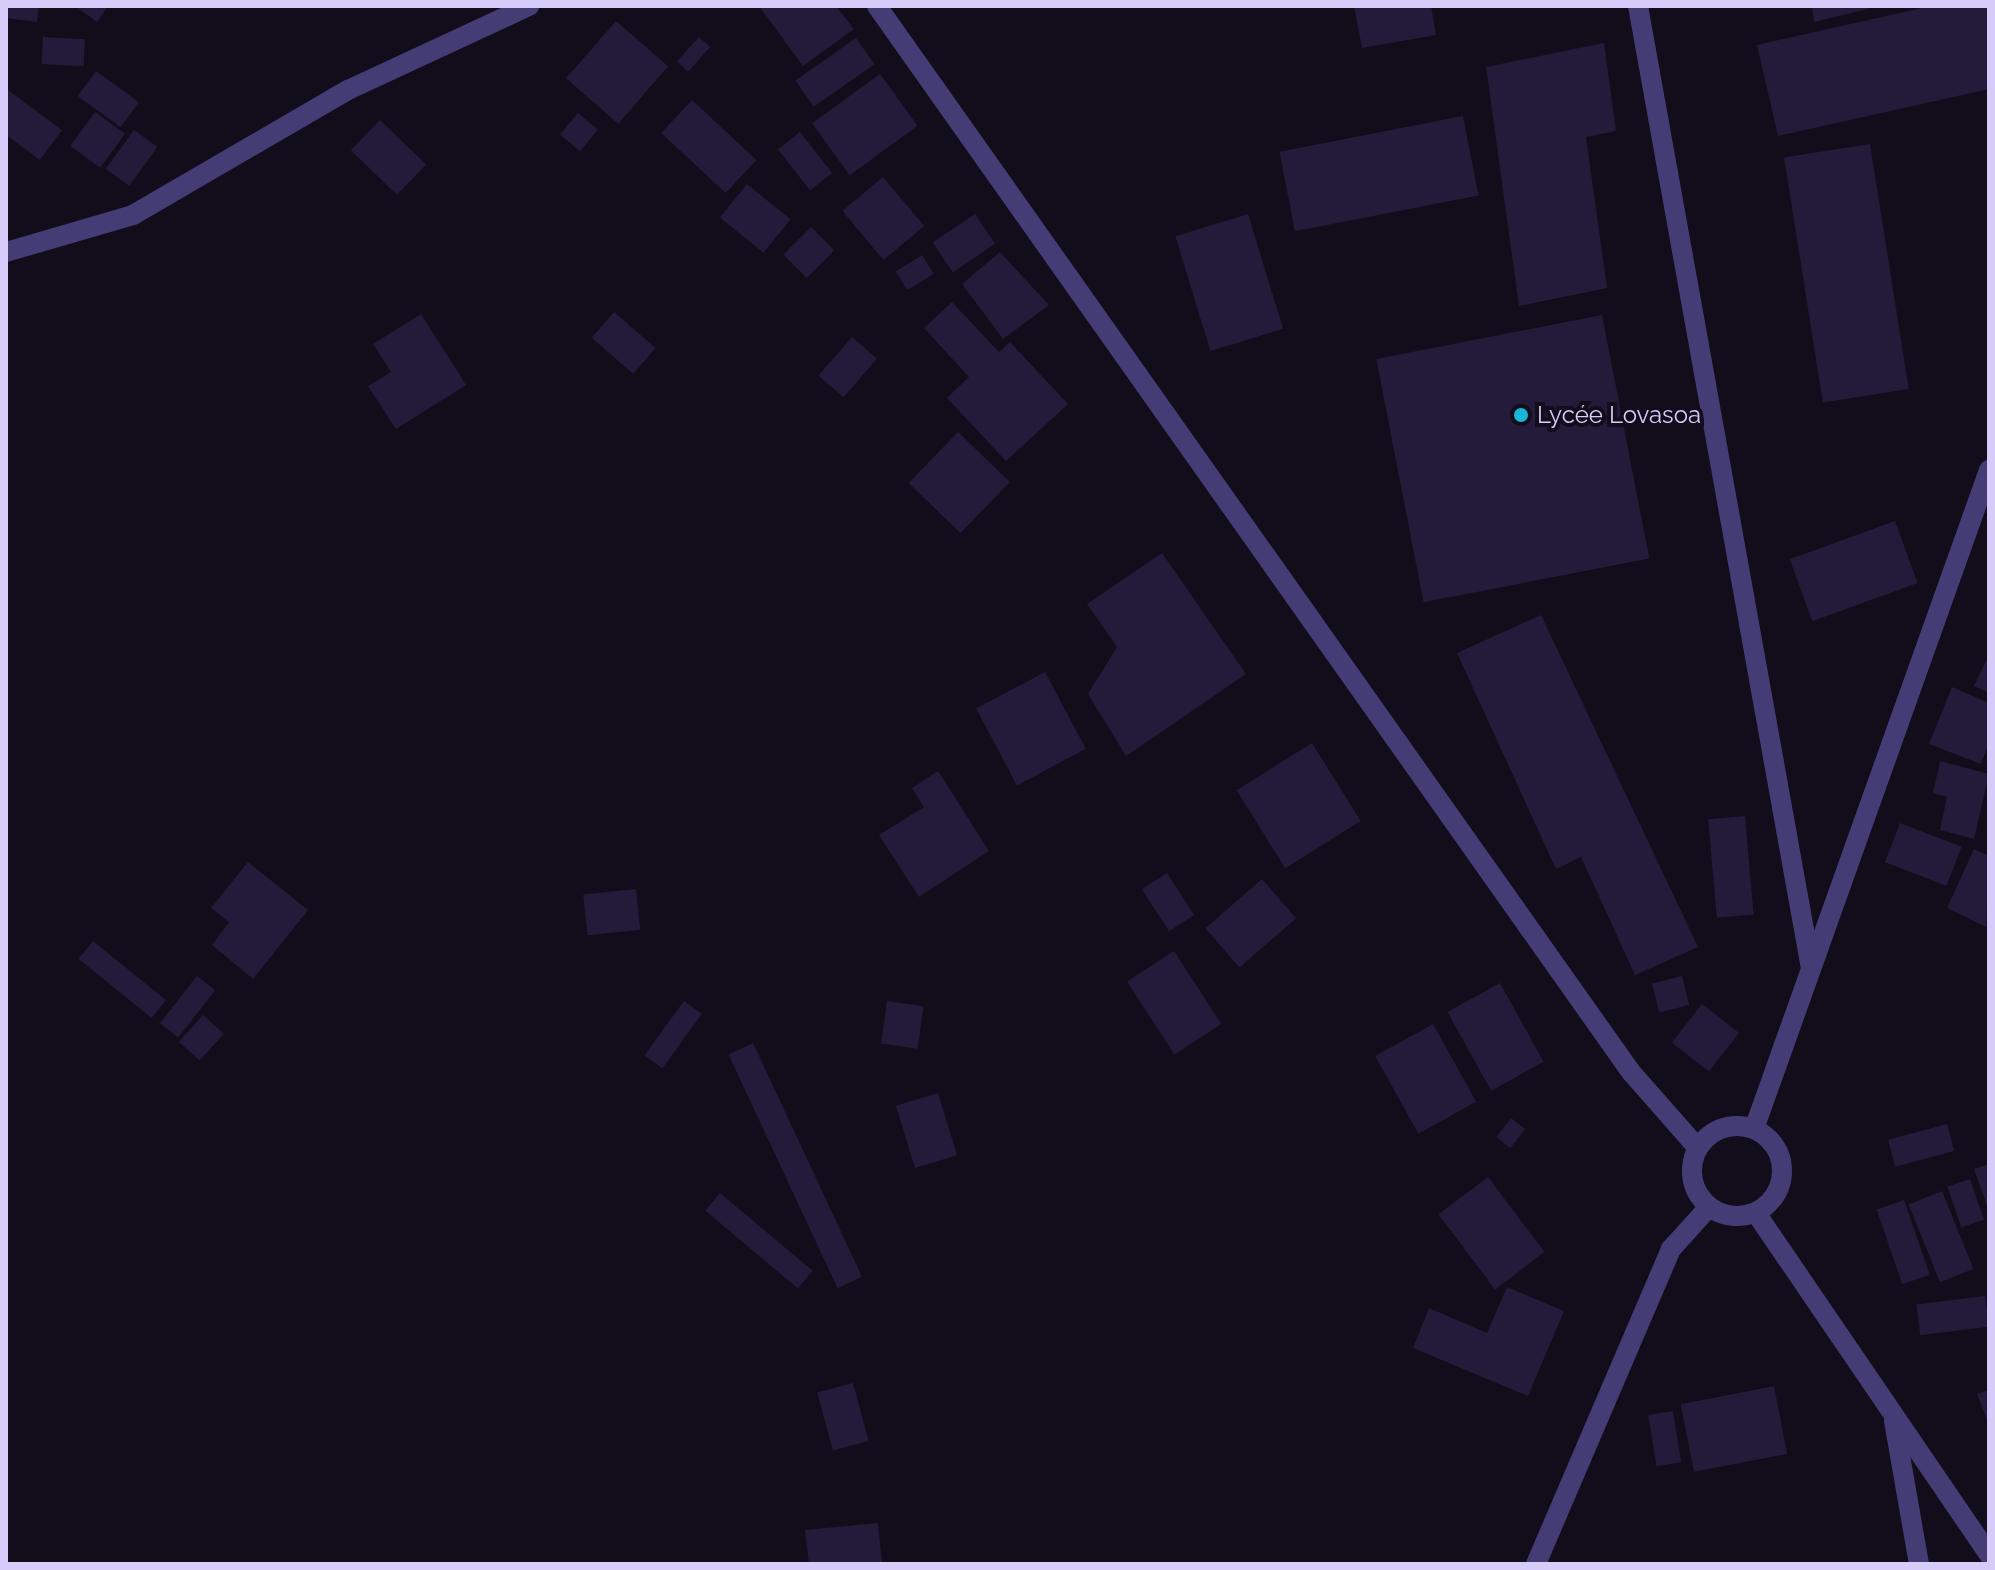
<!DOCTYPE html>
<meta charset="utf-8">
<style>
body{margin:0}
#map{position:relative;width:1995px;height:1570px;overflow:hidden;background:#110d1b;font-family:Raleway,sans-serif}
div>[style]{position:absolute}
.building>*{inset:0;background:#241b3a;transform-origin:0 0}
.service>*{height:20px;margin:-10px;padding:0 10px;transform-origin:10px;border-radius:10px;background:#443d75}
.minor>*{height:20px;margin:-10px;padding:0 10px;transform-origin:10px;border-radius:10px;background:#443d75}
.tertiary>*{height:20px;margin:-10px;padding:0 10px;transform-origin:10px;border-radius:10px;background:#443d75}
.tertiary>.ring{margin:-10px;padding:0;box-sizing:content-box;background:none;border:20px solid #443d75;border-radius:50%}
.dots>*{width:22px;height:22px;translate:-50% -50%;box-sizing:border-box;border:4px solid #110d1b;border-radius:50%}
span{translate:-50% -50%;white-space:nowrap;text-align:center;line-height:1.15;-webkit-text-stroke:8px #110d1b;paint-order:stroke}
.poi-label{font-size:24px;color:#d5ccf9}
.left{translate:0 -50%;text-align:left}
.frame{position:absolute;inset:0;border:8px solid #d5ccf9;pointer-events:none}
</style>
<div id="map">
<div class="building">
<i style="clip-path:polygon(6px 6px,39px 6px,37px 22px,6px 18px)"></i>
<i style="clip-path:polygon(75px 6px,108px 6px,97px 22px)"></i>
<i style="clip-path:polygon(759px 6px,836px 6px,854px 29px,803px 66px)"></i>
<i style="clip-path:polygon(1354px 6px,1431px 6px,1436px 35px,1362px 48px)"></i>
<i style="clip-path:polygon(1812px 6px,1876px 6px,1876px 7px,1814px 22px)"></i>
<i style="clip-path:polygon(1931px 6px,1989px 6px,1989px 89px,1778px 136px,1757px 45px)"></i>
<i style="left:616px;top:21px;width:69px;height:76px;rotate:41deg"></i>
<i style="left:43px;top:37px;width:42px;height:27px;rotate:3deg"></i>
<i style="left:699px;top:37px;width:15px;height:33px;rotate:42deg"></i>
<i style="left:856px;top:38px;width:32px;height:74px;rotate:55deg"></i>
<i style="clip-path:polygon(1604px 43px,1616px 131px,1586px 137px,1607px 288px,1519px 306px,1486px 67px)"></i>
<i style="left:96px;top:71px;width:53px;height:31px;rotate:36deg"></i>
<i style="left:880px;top:74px;width:64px;height:84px;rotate:54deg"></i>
<i style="clip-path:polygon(8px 90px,62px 130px,40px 160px,6px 135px)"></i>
<i style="left:692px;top:100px;width:88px;height:45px;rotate:43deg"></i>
<i style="left:95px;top:112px;width:37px;height:42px;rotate:36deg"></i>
<i style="left:578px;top:113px;width:26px;height:28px;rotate:40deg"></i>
<i style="left:1463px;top:116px;width:81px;height:187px;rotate:79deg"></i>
<i style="left:380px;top:120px;width:64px;height:42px;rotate:44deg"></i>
<i style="left:134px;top:130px;width:29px;height:48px;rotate:36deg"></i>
<i style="left:800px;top:132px;width:52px;height:28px;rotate:52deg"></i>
<i style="left:1870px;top:144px;width:248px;height:87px;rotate:81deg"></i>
<i style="left:883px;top:177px;width:64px;height:53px;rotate:50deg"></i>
<i style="left:747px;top:184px;width:56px;height:43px;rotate:39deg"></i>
<i style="left:975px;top:214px;width:36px;height:51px;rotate:56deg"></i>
<i style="left:1248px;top:214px;width:120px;height:76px;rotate:73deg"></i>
<i style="left:811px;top:227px;width:33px;height:39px;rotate:45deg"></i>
<i style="clip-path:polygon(1000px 252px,1049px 305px,1003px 339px,962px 284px)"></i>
<i style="left:922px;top:255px;width:22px;height:31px;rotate:58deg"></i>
<i style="clip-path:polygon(952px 302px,999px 352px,1010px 342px,1068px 404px,1006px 461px,947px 398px,969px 377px,924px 328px)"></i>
<i style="left:614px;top:312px;width:55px;height:34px;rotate:41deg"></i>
<i style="clip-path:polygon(421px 314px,466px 385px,396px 429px,368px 386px,391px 372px,373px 344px)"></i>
<i style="left:1602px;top:315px;width:248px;height:230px;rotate:79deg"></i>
<i style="left:852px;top:337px;width:33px;height:51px;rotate:41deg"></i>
<i style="left:958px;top:432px;width:72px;height:71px;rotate:44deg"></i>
<i style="left:1895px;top:521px;width:66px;height:112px;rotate:70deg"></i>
<i style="clip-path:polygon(1162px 553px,1246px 674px,1126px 756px,1088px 694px,1117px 647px,1087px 604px)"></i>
<i style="clip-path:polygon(1541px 615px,1698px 947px,1635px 975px,1581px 857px,1556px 869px,1457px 653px)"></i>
<i style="clip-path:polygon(1989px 655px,1989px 693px,1974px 686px)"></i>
<i style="left:1045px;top:672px;width:87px;height:78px;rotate:62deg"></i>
<i style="clip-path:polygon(1952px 687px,1989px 703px,1989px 743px,1981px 764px,1929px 744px)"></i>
<i style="left:1312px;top:743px;width:92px;height:89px;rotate:58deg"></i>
<i style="clip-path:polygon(1940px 761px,1989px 774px,1974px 839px,1940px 830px,1947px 797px,1933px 793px)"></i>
<i style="clip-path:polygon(938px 771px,989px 851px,919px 897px,879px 835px,924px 807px,912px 788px)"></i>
<i style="left:1745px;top:816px;width:99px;height:37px;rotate:85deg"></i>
<i style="left:1900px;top:823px;width:66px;height:42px;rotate:21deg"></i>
<i style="clip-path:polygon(1974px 849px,1989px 856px,1986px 927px,1947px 908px)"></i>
<i style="clip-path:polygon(248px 862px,308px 910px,253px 979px,212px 945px,229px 922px,211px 908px)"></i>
<i style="left:1167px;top:873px;width:50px;height:30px;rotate:57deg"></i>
<i style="left:1262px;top:879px;width:52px;height:75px;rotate:49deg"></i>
<i style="left:636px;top:889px;width:41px;height:53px;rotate:84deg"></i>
<i style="left:93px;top:941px;width:94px;height:23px;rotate:39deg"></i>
<i style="left:1174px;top:951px;width:87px;height:56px;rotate:57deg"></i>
<i style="left:197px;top:976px;width:23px;height:60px;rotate:38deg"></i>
<i style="left:1682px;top:976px;width:30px;height:31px;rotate:76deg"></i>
<i style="left:1500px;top:983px;width:90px;height:60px;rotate:61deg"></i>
<i style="left:684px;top:1001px;width:22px;height:67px;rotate:36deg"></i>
<i style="left:887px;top:1001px;width:37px;height:43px;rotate:8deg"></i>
<i style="left:1702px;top:1004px;width:47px;height:49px;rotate:38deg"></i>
<i style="left:203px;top:1015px;width:28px;height:36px;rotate:42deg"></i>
<i style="left:1433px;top:1024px;width:89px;height:66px;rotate:61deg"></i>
<i style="left:753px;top:1043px;width:258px;height:27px;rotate:65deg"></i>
<i style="left:938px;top:1093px;width:65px;height:44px;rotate:73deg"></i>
<i style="left:1511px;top:1118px;width:18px;height:24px;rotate:38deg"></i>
<i style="left:1947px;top:1124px;width:28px;height:61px;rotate:75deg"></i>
<i style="clip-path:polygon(1989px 1164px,1989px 1211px,1974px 1169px)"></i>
<i style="left:1488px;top:1177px;width:94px;height:62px;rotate:53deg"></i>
<i style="left:1970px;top:1179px;width:43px;height:24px;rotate:71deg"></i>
<i style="left:1942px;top:1191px;width:84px;height:36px;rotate:68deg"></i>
<i style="left:720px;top:1193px;width:121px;height:23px;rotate:40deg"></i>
<i style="left:1904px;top:1200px;width:79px;height:29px;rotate:71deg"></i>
<i style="clip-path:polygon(1507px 1287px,1564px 1311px,1528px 1396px,1413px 1348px,1429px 1308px,1487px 1333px)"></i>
<i style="left:1985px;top:1296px;width:31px;height:69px;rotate:83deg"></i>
<i style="left:853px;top:1383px;width:60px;height:37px;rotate:75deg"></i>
<i style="left:1774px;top:1386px;width:69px;height:95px;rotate:79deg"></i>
<i style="clip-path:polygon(1989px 1390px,1989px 1425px,1977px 1394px)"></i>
<i style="left:1673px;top:1411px;width:52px;height:25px;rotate:81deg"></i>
<i style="clip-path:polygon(878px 1523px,882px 1564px,809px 1564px,805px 1530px)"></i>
</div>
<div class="service">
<i style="left:1894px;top:1421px;width:145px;rotate:80.1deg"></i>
</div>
<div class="minor">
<i style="left:1638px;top:6px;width:977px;rotate:79.81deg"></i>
<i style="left:6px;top:252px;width:132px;rotate:-16.2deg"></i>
<i style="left:133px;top:215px;width:249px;rotate:-30.2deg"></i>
<i style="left:348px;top:90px;width:200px;rotate:-24.9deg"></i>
<i style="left:1754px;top:1129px;width:700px;rotate:-70.37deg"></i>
</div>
<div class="tertiary">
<i style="left:877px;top:6px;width:1306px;rotate:54.73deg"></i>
<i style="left:1631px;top:1072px;width:100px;rotate:48.7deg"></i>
<i class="ring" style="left:1692px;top:1126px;width:70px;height:70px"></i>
<i style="left:1756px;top:1213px;width:414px;rotate:55.7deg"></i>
<i style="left:1536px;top:1564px;width:343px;rotate:-66.8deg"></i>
<i style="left:1671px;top:1249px;width:57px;rotate:-47.9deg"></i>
</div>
<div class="dots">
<i style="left:1521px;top:415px;background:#18b7da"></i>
</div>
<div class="poi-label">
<span class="left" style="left:1537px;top:415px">Lycée Lovasoa</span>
</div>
<div class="frame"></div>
</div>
